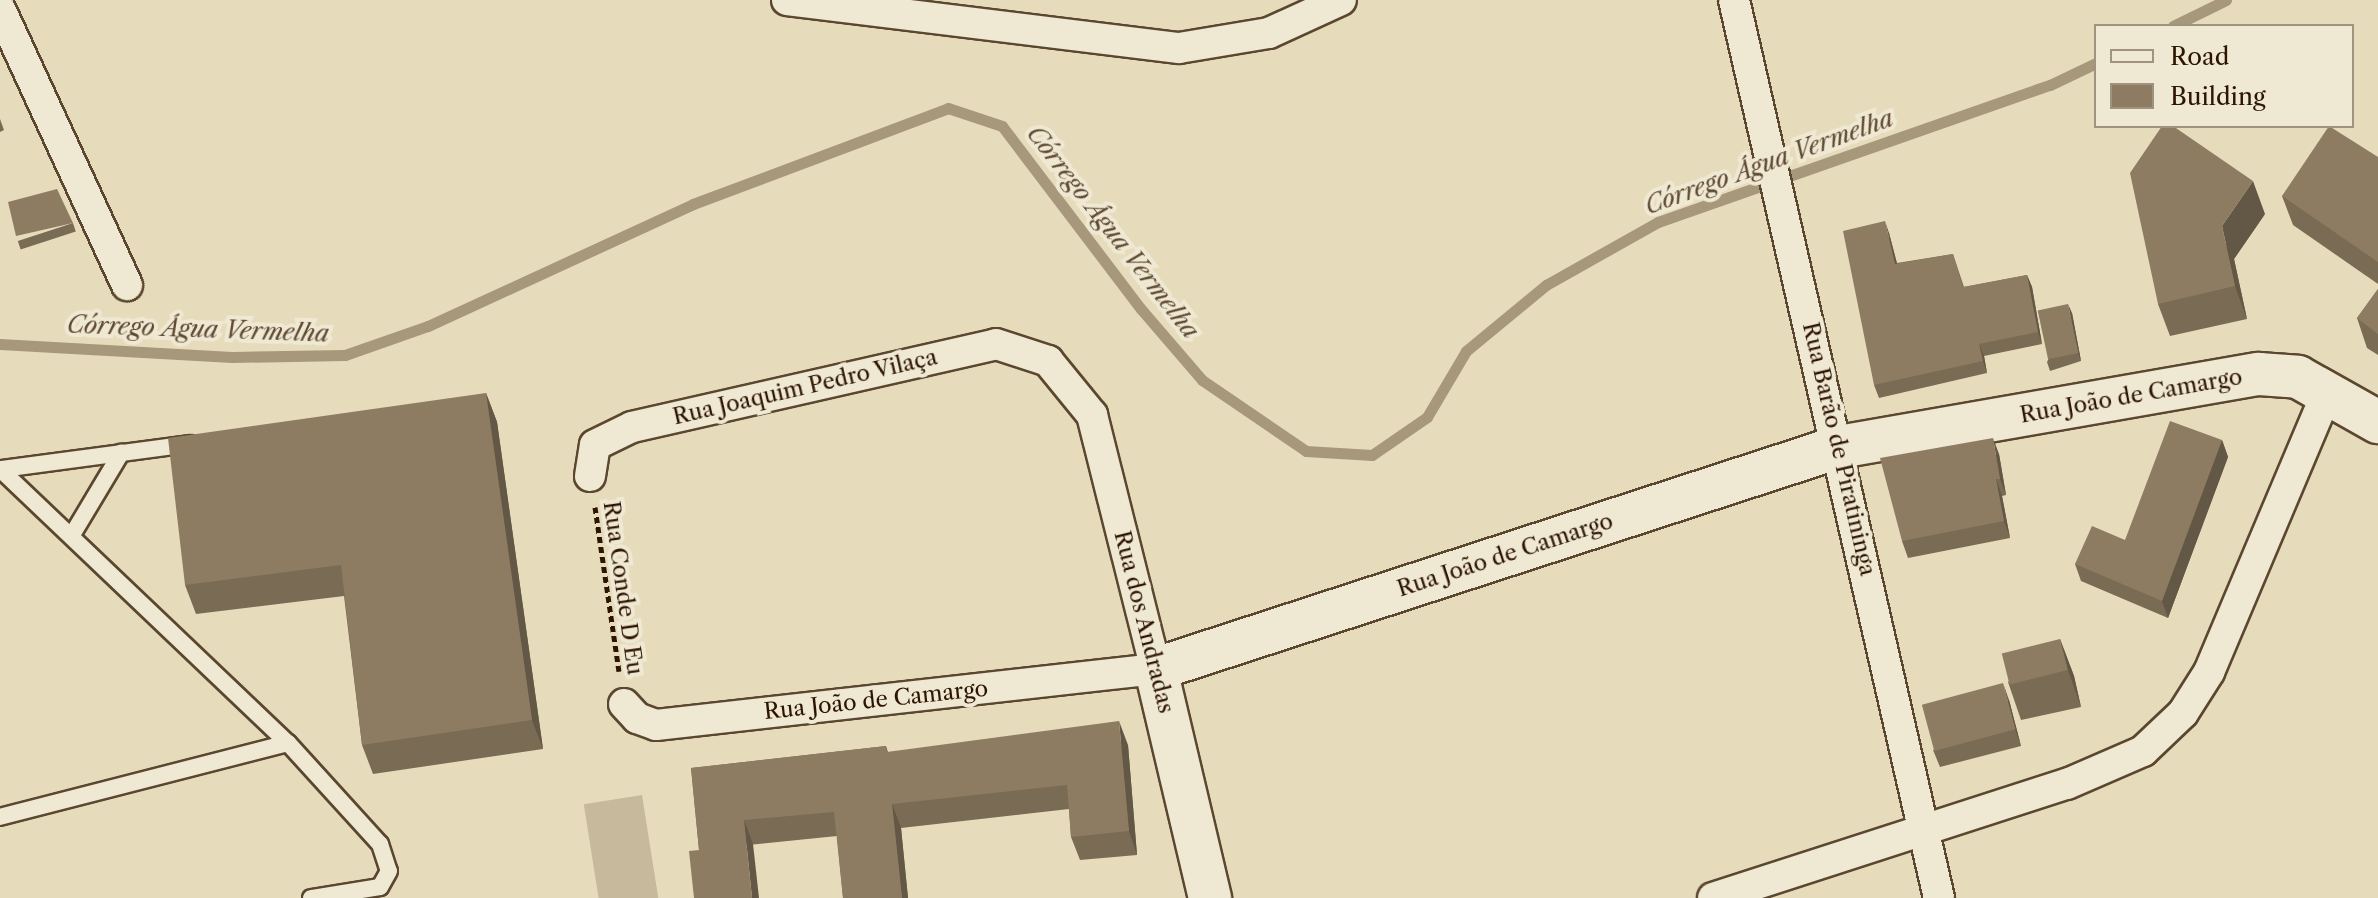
<!DOCTYPE html>
<meta charset="utf-8">
<style>
body{margin:0}
#map{position:relative;width:2378px;height:898px;overflow:hidden;background:#e6dcbc;font-family:"Libre Caslon Text",serif}
div>[style]{position:absolute}
.green>*{inset:0;background:#c7ba9c;transform-origin:0 0}
.stream>*{height:11px;margin:-5.5px;padding:0 5.5px;transform-origin:5.5px;border-radius:5.5px;background:#a7987c}
.path>*{height:5px;margin-top:-2.5px;transform-origin:0;background:repeating-linear-gradient(90deg,#2d1500 0 6px,transparent 0 10px)}
.roads{filter:drop-shadow(2px 0 #5b472f) drop-shadow(-2px 0 #5b472f) drop-shadow(0 2px #5b472f) drop-shadow(0 -2px #5b472f)}
.lane>*{height:16px;margin:-8px;padding:0 8px;transform-origin:8px;border-radius:8px;background:#efe8d3}
.street>*{height:30px;margin:-15px;padding:0 15px;transform-origin:15px;border-radius:15px;background:#efe8d3}
.secondary>*{height:42px;margin:-21px;padding:0 21px;transform-origin:21px;border-radius:21px;background:#efe8d3}
.wall>*{inset:0;background:#796b54;transform-origin:0 0}
.shaded-wall>*{inset:0;background:#635745}
.building>*{inset:0;background:#8d7c62;transform-origin:0 0}
span{translate:-50% -50%;white-space:nowrap;text-align:center;line-height:1.15;-webkit-text-stroke:8px #efe8d3;paint-order:stroke}
.street-label{font-size:22px;color:#2d1500}
.water-label{font-size:24px;color:#5e4932;font-style:italic}
.legend{position:absolute;left:2094px;top:24px;width:260px;height:104px;box-sizing:border-box;background:#efe8d3;border:2px solid #a1947f;margin:0;padding:10px 14px;list-style:none;font-size:24px;color:#2d1500}
.legend li{display:flex;align-items:center;gap:16px;height:40px}
.legend b{width:40px;border:2px solid #a1947f}
</style>
<div id="map">
<div class="green">
<i style="left:642px;top:795px;width:104px;height:59px;rotate:81deg"></i>
</div>
<div class="stream">
<i style="left:2173px;top:26px;width:59px;rotate:-26.1deg"></i>
<i style="left:0;top:344px;width:232px;rotate:3.2deg"></i>
<i style="left:232px;top:357px;width:113px;rotate:-1deg"></i>
<i style="left:345px;top:355px;width:88px;rotate:-19.3deg"></i>
<i style="left:428px;top:326px;width:292px;rotate:-24.7deg"></i>
<i style="left:693px;top:204px;width:272px;rotate:-20.6deg"></i>
<i style="left:948px;top:108px;width:57px;rotate:18.4deg"></i>
<i style="left:1002px;top:126px;width:230px;rotate:52.8deg"></i>
<i style="left:1141px;top:309px;width:94px;rotate:49.3deg"></i>
<i style="left:1202px;top:380px;width:126px;rotate:34.3deg"></i>
<i style="left:1306px;top:451px;width:66px;rotate:3.5deg"></i>
<i style="left:1372px;top:455px;width:67px;rotate:-34.6deg"></i>
<i style="left:1427px;top:417px;width:77px;rotate:-59.4deg"></i>
<i style="left:1466px;top:351px;width:104px;rotate:-39.5deg"></i>
<i style="left:1546px;top:285px;width:129px;rotate:-29.4deg"></i>
<i style="left:1658px;top:222px;width:415px;rotate:-19.3deg"></i>
<i style="left:2050px;top:85px;width:51px;rotate:-25.6deg"></i>
</div>
<div class="path">
<i style="left:595px;top:507px;width:166px;rotate:81.7deg"></i>
</div>
<div class="roads">
<div class="lane">
<i style="left:0;top:469px;width:398px;rotate:43.6deg"></i>
<i style="left:288px;top:743px;width:297px;rotate:165.6deg"></i>
<i style="left:2px;top:469px;width:190px;rotate:-7.6deg"></i>
<i style="left:72px;top:535px;width:96px;rotate:-59.1deg"></i>
<i style="left:288px;top:743px;width:137px;rotate:47.7deg"></i>
<i style="left:380px;top:844px;width:28px;rotate:72deg"></i>
<i style="left:389px;top:871px;width:18px;rotate:119deg"></i>
<i style="left:380px;top:887px;width:70px;rotate:170.9deg"></i>
</div>
<div class="street">
<i style="left:787px;top:0;width:395px;rotate:7deg"></i>
<i style="left:1179px;top:48px;width:91px;rotate:-9.5deg"></i>
<i style="left:1269px;top:33px;width:79px;rotate:-24.6deg"></i>
<i style="left:1734px;top:0;width:921px;rotate:77.14deg"></i>
<i style="left:0;top:9px;width:304px;rotate:65.3deg"></i>
<i style="left:590px;top:476px;width:31px;rotate:-81deg"></i>
<i style="left:595px;top:445px;width:41px;rotate:-25.9deg"></i>
<i style="left:632px;top:427px;width:373px;rotate:-12.8deg"></i>
<i style="left:996px;top:344px;width:55px;rotate:18.1deg"></i>
<i style="left:1048px;top:361px;width:70px;rotate:50.8deg"></i>
<i style="left:1092px;top:415px;width:262px;rotate:75.9deg"></i>
<i style="left:1156px;top:669px;width:503px;rotate:173.61deg"></i>
<i style="left:656px;top:725px;width:20px;rotate:-160deg"></i>
<i style="left:637px;top:718px;width:19px;rotate:-133deg"></i>
<i style="left:1713px;top:898px;width:372px;rotate:-17.9deg"></i>
<i style="left:2067px;top:784px;width:83px;rotate:-23.5deg"></i>
<i style="left:2143px;top:751px;width:55px;rotate:-43.5deg"></i>
<i style="left:2183px;top:713px;width:49px;rotate:-57.6deg"></i>
<i style="left:2209px;top:672px;width:306px;rotate:-67.1deg"></i>
</div>
<div class="secondary">
<i style="left:1210px;top:898px;width:235px;rotate:-103.3deg"></i>
<i style="left:1156px;top:669px;width:718px;rotate:-18.01deg"></i>
<i style="left:1839px;top:447px;width:426px;rotate:-9.9deg"></i>
<i style="left:2259px;top:374px;width:39px;rotate:4deg"></i>
<i style="left:2298px;top:377px;width:92px;rotate:29.4deg"></i>
</div>
</div>
<div class="wall">
<i style="clip-path:polygon(0 119px,4px 130px,0 132px)"></i>
<i style="clip-path:polygon(2378px 157px,2378px 284px,2293px 225px,2282px 196px)"></i>
<i style="clip-path:polygon(2265px 214px,2234px 259px,2247px 319px,2170px 336px,2158px 304px)"></i>
<i style="left:73px;top:223px;width:9px;height:58px;rotate:72deg"></i>
<i style="clip-path:polygon(1889px 233px,1897px 263px,1953px 254px,1964px 287px,2027px 275px,2032px 287px,2042px 344px,1984px 356px,1987px 373px,1879px 398px,1874px 385px)"></i>
<i style="clip-path:polygon(2378px 289px,2378px 355px,2367px 348px,2357px 318px)"></i>
<i style="clip-path:polygon(2072px 313px,2081px 361px,2050px 371px,2047px 362px)"></i>
<i style="clip-path:polygon(486px 393px,497px 422px,543px 749px,373px 774px,362px 745px,344px 596px,196px 614px,185px 585px)"></i>
<i style="clip-path:polygon(2222px 440px,2228px 457px,2168px 618px,2081px 581px,2075px 564px,2125px 540px)"></i>
<i style="clip-path:polygon(1999px 454px,2006px 495px,2002px 496px,2010px 538px,1908px 558px,1902px 541px)"></i>
<i style="clip-path:polygon(2060px 639px,2074px 676px,2081px 707px,2021px 720px,2008px 682px)"></i>
<i style="clip-path:polygon(2009px 700px,2021px 746px,1940px 767px,1933px 750px)"></i>
<i style="clip-path:polygon(1128px 745px,1137px 855px,1080px 860px,1071px 837px,1069px 809px,901px 828px,908px 898px,843px 898px,837px 836px,699px 850px,691px 768px,886px 746px,888px 752px)"></i>
</div>
<div class="shaded-wall">
<i style="clip-path:polygon(2253px 181px,2265px 214px,2234px 259px,2247px 319px,2235px 286px,2222px 226px)"></i>
<i style="clip-path:polygon(1885px 221px,1889px 233px,1900px 276px,1895px 264px)"></i>
<i style="clip-path:polygon(2027px 275px,2032px 287px,2042px 344px,2038px 332px)"></i>
<i style="clip-path:polygon(2068px 304px,2072px 313px,2081px 361px,2078px 353px)"></i>
<i style="clip-path:polygon(1979px 344px,1984px 356px,1987px 373px,1983px 361px)"></i>
<i style="clip-path:polygon(486px 393px,497px 422px,543px 749px,532px 720px)"></i>
<i style="clip-path:polygon(1993px 438px,1999px 454px,2006px 495px,2000px 479px)"></i>
<i style="clip-path:polygon(2222px 440px,2228px 457px,2168px 618px,2162px 601px)"></i>
<i style="clip-path:polygon(1996px 479px,2002px 496px,2010px 538px,2004px 521px)"></i>
<i style="clip-path:polygon(2060px 639px,2074px 676px,2081px 707px,2068px 670px)"></i>
<i style="clip-path:polygon(2003px 683px,2009px 700px,2021px 746px,2015px 729px)"></i>
<i style="clip-path:polygon(1119px 721px,1128px 745px,1137px 855px,1129px 831px)"></i>
<i style="clip-path:polygon(892px 804px,901px 828px,908px 898px,902px 898px)"></i>
<i style="clip-path:polygon(744px 820px,753px 844px,759px 898px,752px 898px)"></i>
</div>
<div class="building">
<i style="clip-path:polygon(2162px 126px,2173px 126px,2253px 181px,2222px 226px,2235px 286px,2158px 304px,2130px 173px)"></i>
<i style="clip-path:polygon(2329px 126px,2378px 157px,2378px 262px,2282px 196px)"></i>
<i style="clip-path:polygon(57px 189px,73px 223px,16px 236px,8px 202px)"></i>
<i style="clip-path:polygon(1885px 221px,1895px 264px,1953px 254px,1963px 287px,2027px 275px,2038px 332px,1979px 344px,1983px 361px,1874px 385px,1843px 231px)"></i>
<i style="clip-path:polygon(2378px 289px,2378px 334px,2357px 318px)"></i>
<i style="left:2068px;top:304px;width:50px;height:31px;rotate:78deg"></i>
<i style="clip-path:polygon(486px 393px,532px 720px,362px 745px,341px 565px,185px 585px,168px 438px)"></i>
<i style="clip-path:polygon(2170px 421px,2222px 440px,2162px 601px,2075px 564px,2092px 526px,2125px 540px)"></i>
<i style="clip-path:polygon(1993px 438px,2000px 479px,1996px 479px,2004px 521px,1902px 541px,1880px 458px)"></i>
<i style="left:2060px;top:639px;width:32px;height:60px;rotate:76deg"></i>
<i style="left:2003px;top:683px;width:48px;height:84px;rotate:75deg"></i>
<i style="clip-path:polygon(1119px 721px,1129px 831px,1071px 837px,1067px 785px,892px 804px,902px 898px,843px 898px,834px 812px,744px 820px,752px 898px,694px 898px,689px 851px,699px 850px,691px 768px,886px 746px,887px 752px)"></i>
</div>
<div class="street-label">
<span style="left:805px;top:387px;rotate:-13deg">Rua Joaquim Pedro Vilaça</span>
<span style="left:2131px;top:396px;rotate:-10deg">Rua João de Camargo</span>
<span style="left:1839px;top:449px;rotate:77deg">Rua Barão de Piratininga</span>
<span style="left:1505px;top:555px;rotate:-18deg">Rua João de Camargo</span>
<span style="left:623px;top:588px;rotate:82deg">Rua Conde D Eu</span>
<span style="left:1144px;top:622px;rotate:76deg">Rua dos Andradas</span>
<span style="left:876px;top:700px;rotate:-6deg">Rua João de Camargo</span>
</div>
<div class="water-label">
<span style="left:1769px;top:162px;rotate:-20deg">Córrego Água Vermelha</span>
<span style="left:1113px;top:232px;rotate:52deg">Córrego Água Vermelha</span>
<span style="left:198px;top:329px;rotate:2deg">Córrego Água Vermelha</span>
</div>
<ul class="legend">
<li><b style="height:10px;background:#efe8d3"></b>Road</li>
<li><b style="height:22px;background:#8d7c62"></b>Building</li>
</ul>
</div>
